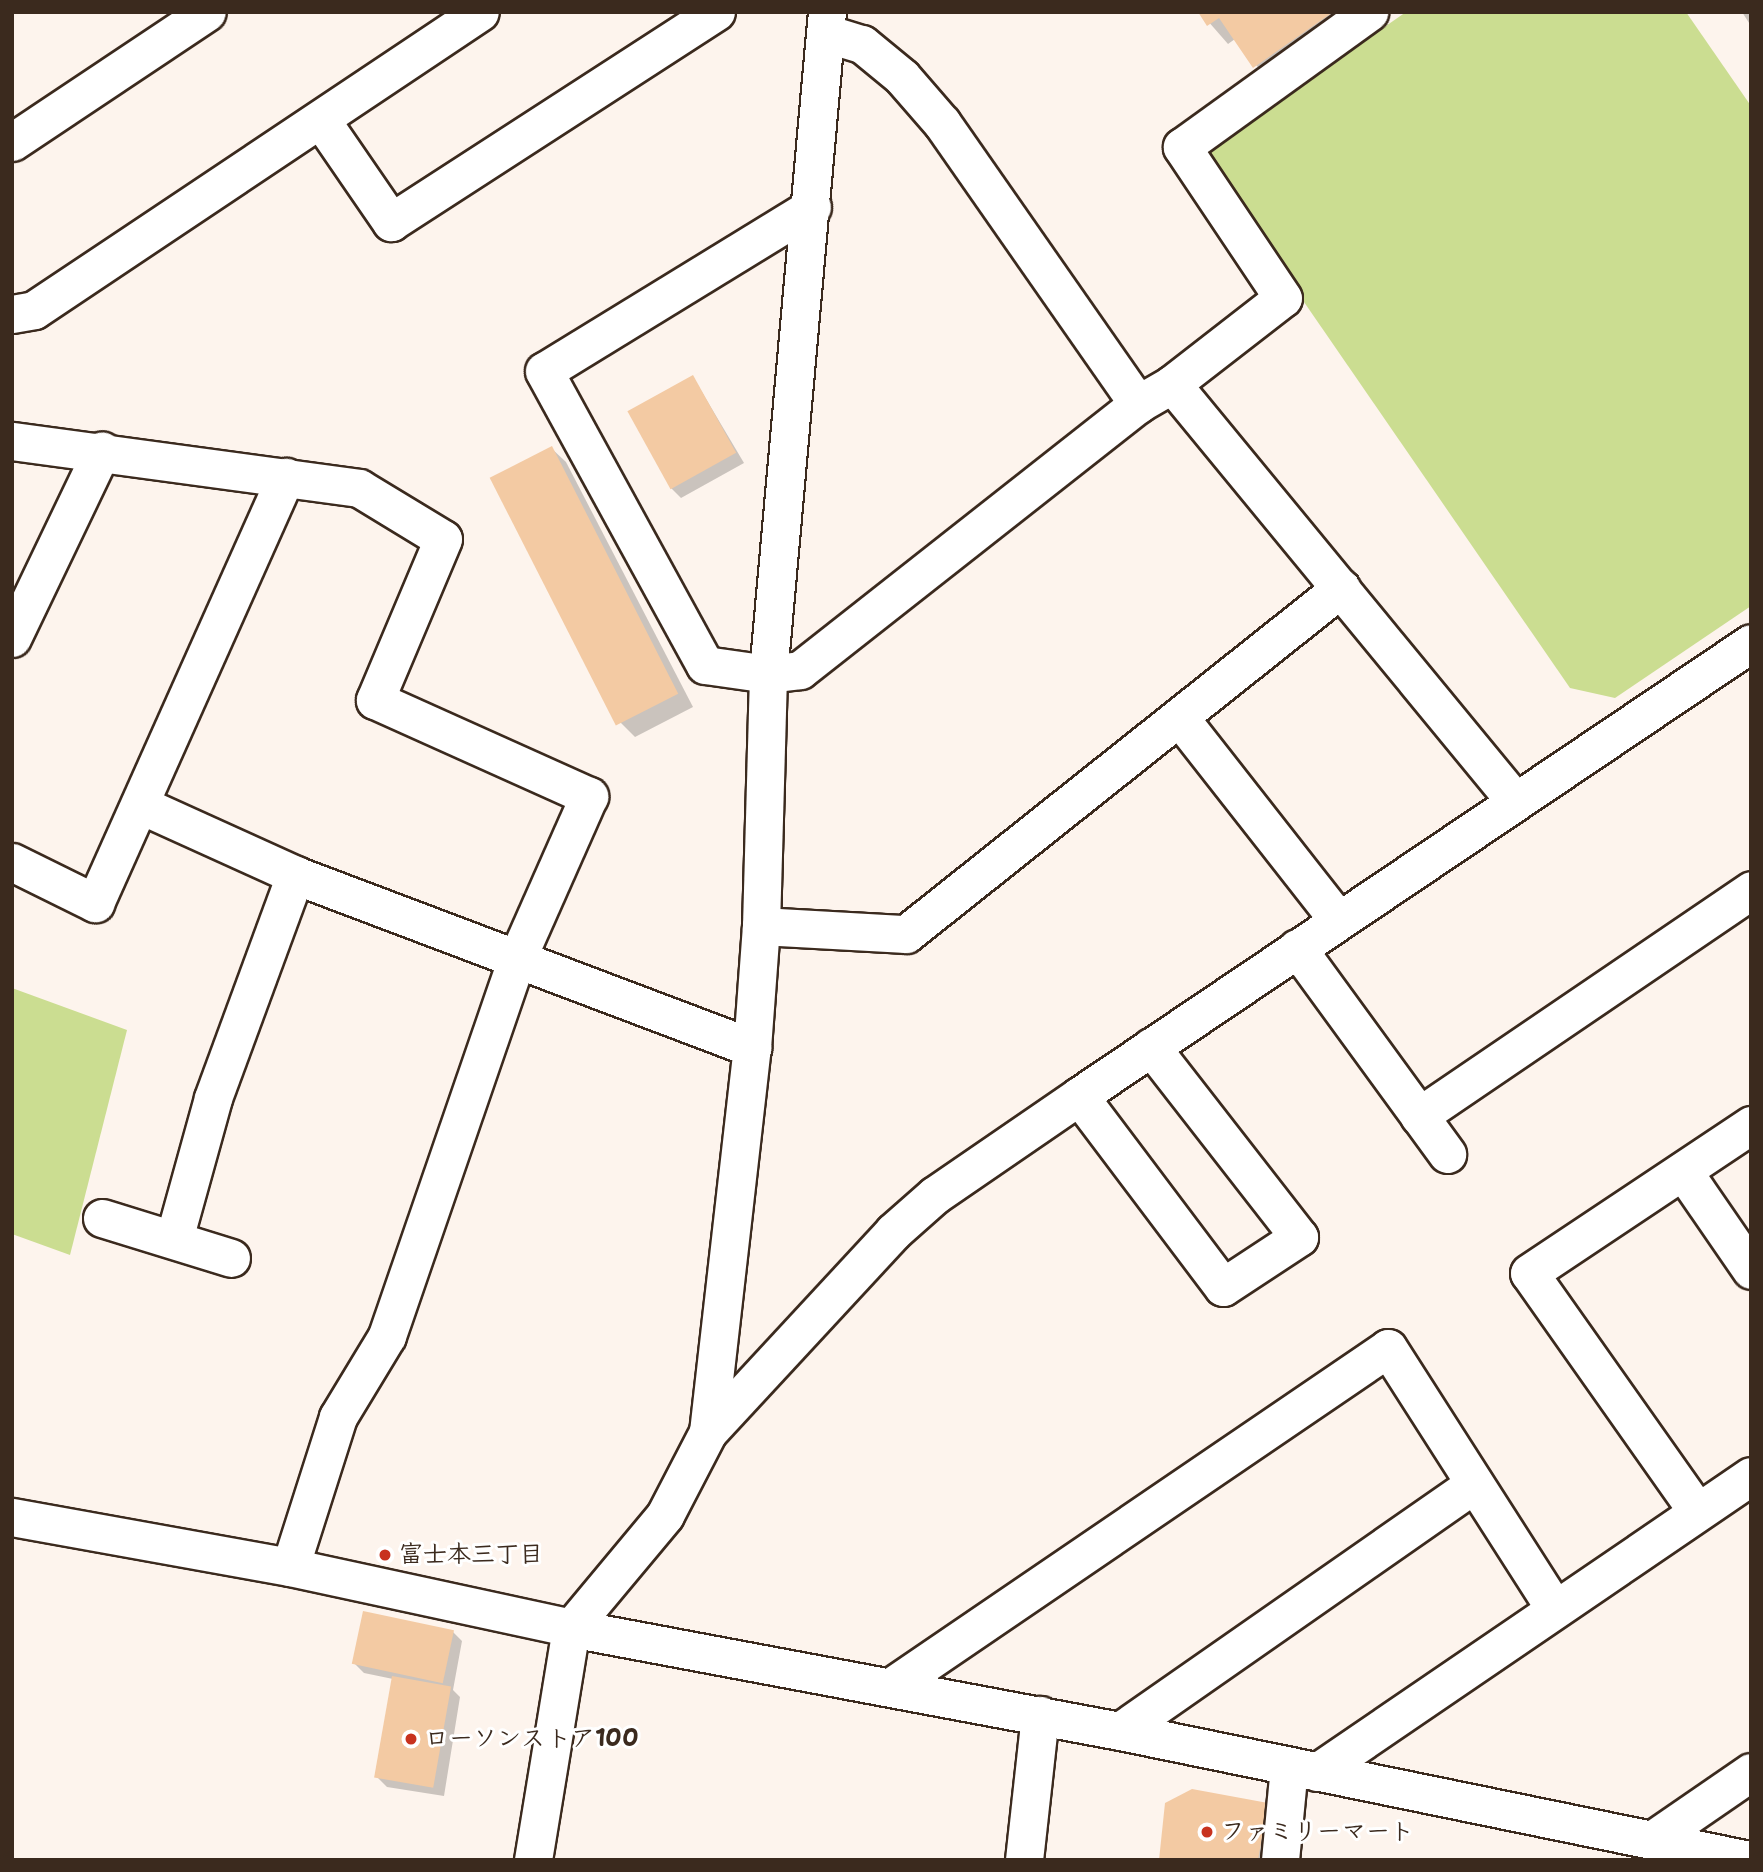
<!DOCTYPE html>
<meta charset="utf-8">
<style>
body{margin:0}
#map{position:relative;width:1763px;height:1872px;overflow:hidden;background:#fdf4ed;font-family:"Shantell Sans","Klee One",sans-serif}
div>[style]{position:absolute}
.green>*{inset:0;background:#cbdd91}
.shadow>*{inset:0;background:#0003}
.building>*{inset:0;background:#f3caa3;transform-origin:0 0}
.roads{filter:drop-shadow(2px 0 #3b2a1e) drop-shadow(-2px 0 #3b2a1e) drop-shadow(0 2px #3b2a1e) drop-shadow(0 -2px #3b2a1e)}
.minor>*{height:37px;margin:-18.5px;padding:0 18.5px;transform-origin:18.5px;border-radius:18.5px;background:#fff}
.dots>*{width:19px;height:19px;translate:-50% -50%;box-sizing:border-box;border:4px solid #fff;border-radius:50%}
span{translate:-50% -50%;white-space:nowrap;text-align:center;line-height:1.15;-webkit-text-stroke:6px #fff;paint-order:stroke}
.poi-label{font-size:24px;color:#3b2a1e;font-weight:700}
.left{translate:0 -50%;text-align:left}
.frame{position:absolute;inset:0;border:14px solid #3b2a1e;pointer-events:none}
</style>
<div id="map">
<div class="green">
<i style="clip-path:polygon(1406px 12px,1686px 12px,1751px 106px,1751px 606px,1615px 698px,1570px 688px,1202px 154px)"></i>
<i style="clip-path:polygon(12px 988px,127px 1030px,70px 1255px,12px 1234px)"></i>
</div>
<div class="shadow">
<i style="clip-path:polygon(1200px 12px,1379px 12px,1273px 86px,1235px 39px,1228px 44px)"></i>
<i style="clip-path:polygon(1742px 12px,1751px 12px,1751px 26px)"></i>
<i style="clip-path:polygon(693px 377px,744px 463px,681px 498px,671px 488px)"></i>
<i style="clip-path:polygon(551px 448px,566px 462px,693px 707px,635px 737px,621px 723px)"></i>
<i style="clip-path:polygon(453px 1632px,462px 1641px,453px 1690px,460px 1697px,444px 1796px,387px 1787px,378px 1778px,393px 1679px,364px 1673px,355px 1664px)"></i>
<i style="clip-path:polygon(1267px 1804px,1274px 1860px,1160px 1860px)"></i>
</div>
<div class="building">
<i style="clip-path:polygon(1198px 12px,1333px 12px,1253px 68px,1219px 18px,1207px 26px)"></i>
<i style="left:693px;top:375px;width:89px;height:75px;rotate:61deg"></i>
<i style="left:552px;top:446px;width:278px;height:70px;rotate:63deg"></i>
<i style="left:363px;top:1611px;width:93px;height:54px;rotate:12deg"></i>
<i style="left:392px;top:1676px;width:60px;height:103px;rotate:10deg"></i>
<i style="clip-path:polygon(1192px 1789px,1268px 1803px,1258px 1860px,1159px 1860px,1165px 1803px)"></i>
</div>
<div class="roads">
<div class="minor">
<i style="left:825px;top:33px;width:39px;rotate:17deg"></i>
<i style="left:862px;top:44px;width:52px;rotate:39.5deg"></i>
<i style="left:902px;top:77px;width:61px;rotate:49deg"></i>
<i style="left:942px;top:123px;width:343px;rotate:55.1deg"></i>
<i style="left:321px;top:120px;width:124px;rotate:55.5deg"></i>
<i style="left:391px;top:222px;width:387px;rotate:-32.9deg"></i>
<i style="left:12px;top:142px;width:234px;rotate:-33.7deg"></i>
<i style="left:812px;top:207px;width:314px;rotate:148.5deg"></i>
<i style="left:544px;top:371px;width:335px;rotate:61.3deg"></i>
<i style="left:705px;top:665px;width:64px;rotate:8.1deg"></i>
<i style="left:768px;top:674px;width:32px;rotate:-7deg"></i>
<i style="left:800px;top:670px;width:430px;rotate:-38.2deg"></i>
<i style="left:1138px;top:404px;width:39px;rotate:-30deg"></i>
<i style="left:1172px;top:384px;width:140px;rotate:-37.8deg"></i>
<i style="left:1283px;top:298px;width:182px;rotate:-123.8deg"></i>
<i style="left:1182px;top:147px;width:231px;rotate:-35.8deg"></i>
<i style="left:12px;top:314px;width:22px;rotate:-10deg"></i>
<i style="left:34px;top:310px;width:536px;rotate:-33.75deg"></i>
<i style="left:1172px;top:384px;width:540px;rotate:50.56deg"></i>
<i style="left:12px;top:441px;width:350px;rotate:7.7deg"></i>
<i style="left:359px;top:488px;width:98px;rotate:31.3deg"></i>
<i style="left:443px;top:539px;width:175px;rotate:112.9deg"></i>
<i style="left:375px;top:700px;width:235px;rotate:24.2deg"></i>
<i style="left:589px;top:796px;width:180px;rotate:113.9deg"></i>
<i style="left:516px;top:961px;width:397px;rotate:109deg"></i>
<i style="left:387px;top:1336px;width:95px;rotate:121.2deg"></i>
<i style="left:338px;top:1417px;width:157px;rotate:107.7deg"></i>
<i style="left:12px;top:638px;width:208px;rotate:-64.4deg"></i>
<i style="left:1179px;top:717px;width:258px;rotate:51.9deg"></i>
<i style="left:141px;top:805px;width:169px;rotate:24.4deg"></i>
<i style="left:295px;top:875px;width:489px;rotate:20.7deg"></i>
<i style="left:12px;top:862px;width:93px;rotate:26.3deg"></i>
<i style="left:95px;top:903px;width:467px;rotate:-65.9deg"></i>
<i style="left:761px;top:926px;width:145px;rotate:3.2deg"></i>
<i style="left:906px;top:934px;width:556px;rotate:-38.5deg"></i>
<i style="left:1297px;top:948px;width:255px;rotate:53.9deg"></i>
<i style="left:1079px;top:1096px;width:239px;rotate:53deg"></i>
<i style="left:1223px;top:1287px;width:91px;rotate:-33.3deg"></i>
<i style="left:1299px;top:1237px;width:241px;rotate:-127.9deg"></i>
<i style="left:1419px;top:1116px;width:402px;rotate:-34.2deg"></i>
<i style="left:1683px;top:1171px;width:120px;rotate:55.5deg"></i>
<i style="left:102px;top:1218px;width:135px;rotate:17.2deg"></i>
<i style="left:174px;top:1239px;width:146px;rotate:-74.5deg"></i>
<i style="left:213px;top:1098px;width:238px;rotate:-69.8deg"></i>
<i style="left:708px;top:1432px;width:387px;rotate:-83.5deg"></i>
<i style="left:752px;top:1048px;width:122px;rotate:-85.8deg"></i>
<i style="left:761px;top:926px;width:252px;rotate:-88.4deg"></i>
<i style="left:768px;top:674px;width:665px;rotate:-84.91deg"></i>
<i style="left:1697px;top:1511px;width:291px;rotate:-125.2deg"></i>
<i style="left:1529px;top:1273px;width:267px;rotate:-33.7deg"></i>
<i style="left:12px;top:1517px;width:282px;rotate:10.2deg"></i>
<i style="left:290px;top:1567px;width:288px;rotate:12.2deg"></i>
<i style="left:571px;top:1628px;width:559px;rotate:10.63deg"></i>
<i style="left:1120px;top:1731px;width:642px;rotate:11.59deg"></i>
<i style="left:892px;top:1686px;width:600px;rotate:-34.27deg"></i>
<i style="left:1388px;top:1348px;width:308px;rotate:57.4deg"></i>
<i style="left:1120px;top:1731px;width:432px;rotate:-34.9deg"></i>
<i style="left:1317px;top:1772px;width:525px;rotate:-34.3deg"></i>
<i style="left:1652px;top:1840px;width:120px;rotate:-34.5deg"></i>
<i style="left:533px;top:1860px;width:235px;rotate:-80.7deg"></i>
<i style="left:571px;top:1628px;width:147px;rotate:-50.2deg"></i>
<i style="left:665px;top:1515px;width:93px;rotate:-62.6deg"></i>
<i style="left:708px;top:1432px;width:272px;rotate:-47.2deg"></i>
<i style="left:893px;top:1232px;width:56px;rotate:-41.4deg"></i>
<i style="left:935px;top:1195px;width:175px;rotate:-34.5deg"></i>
<i style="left:1079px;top:1096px;width:810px;rotate:-33.98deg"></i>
<i style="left:1024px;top:1860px;width:146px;rotate:-83.7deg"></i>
<i style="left:1280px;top:1860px;width:93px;rotate:-84.5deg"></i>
</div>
</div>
<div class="dots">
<i style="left:385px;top:1555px;background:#c8321e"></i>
<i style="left:411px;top:1739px;background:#c8321e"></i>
<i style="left:1207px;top:1832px;background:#c8321e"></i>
</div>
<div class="poi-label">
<span class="left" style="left:399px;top:1555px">富士本三丁目</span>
<span class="left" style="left:425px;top:1739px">ローソンストア100</span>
<span class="left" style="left:1221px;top:1832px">ファミリーマート</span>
</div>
<div class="frame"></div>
</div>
